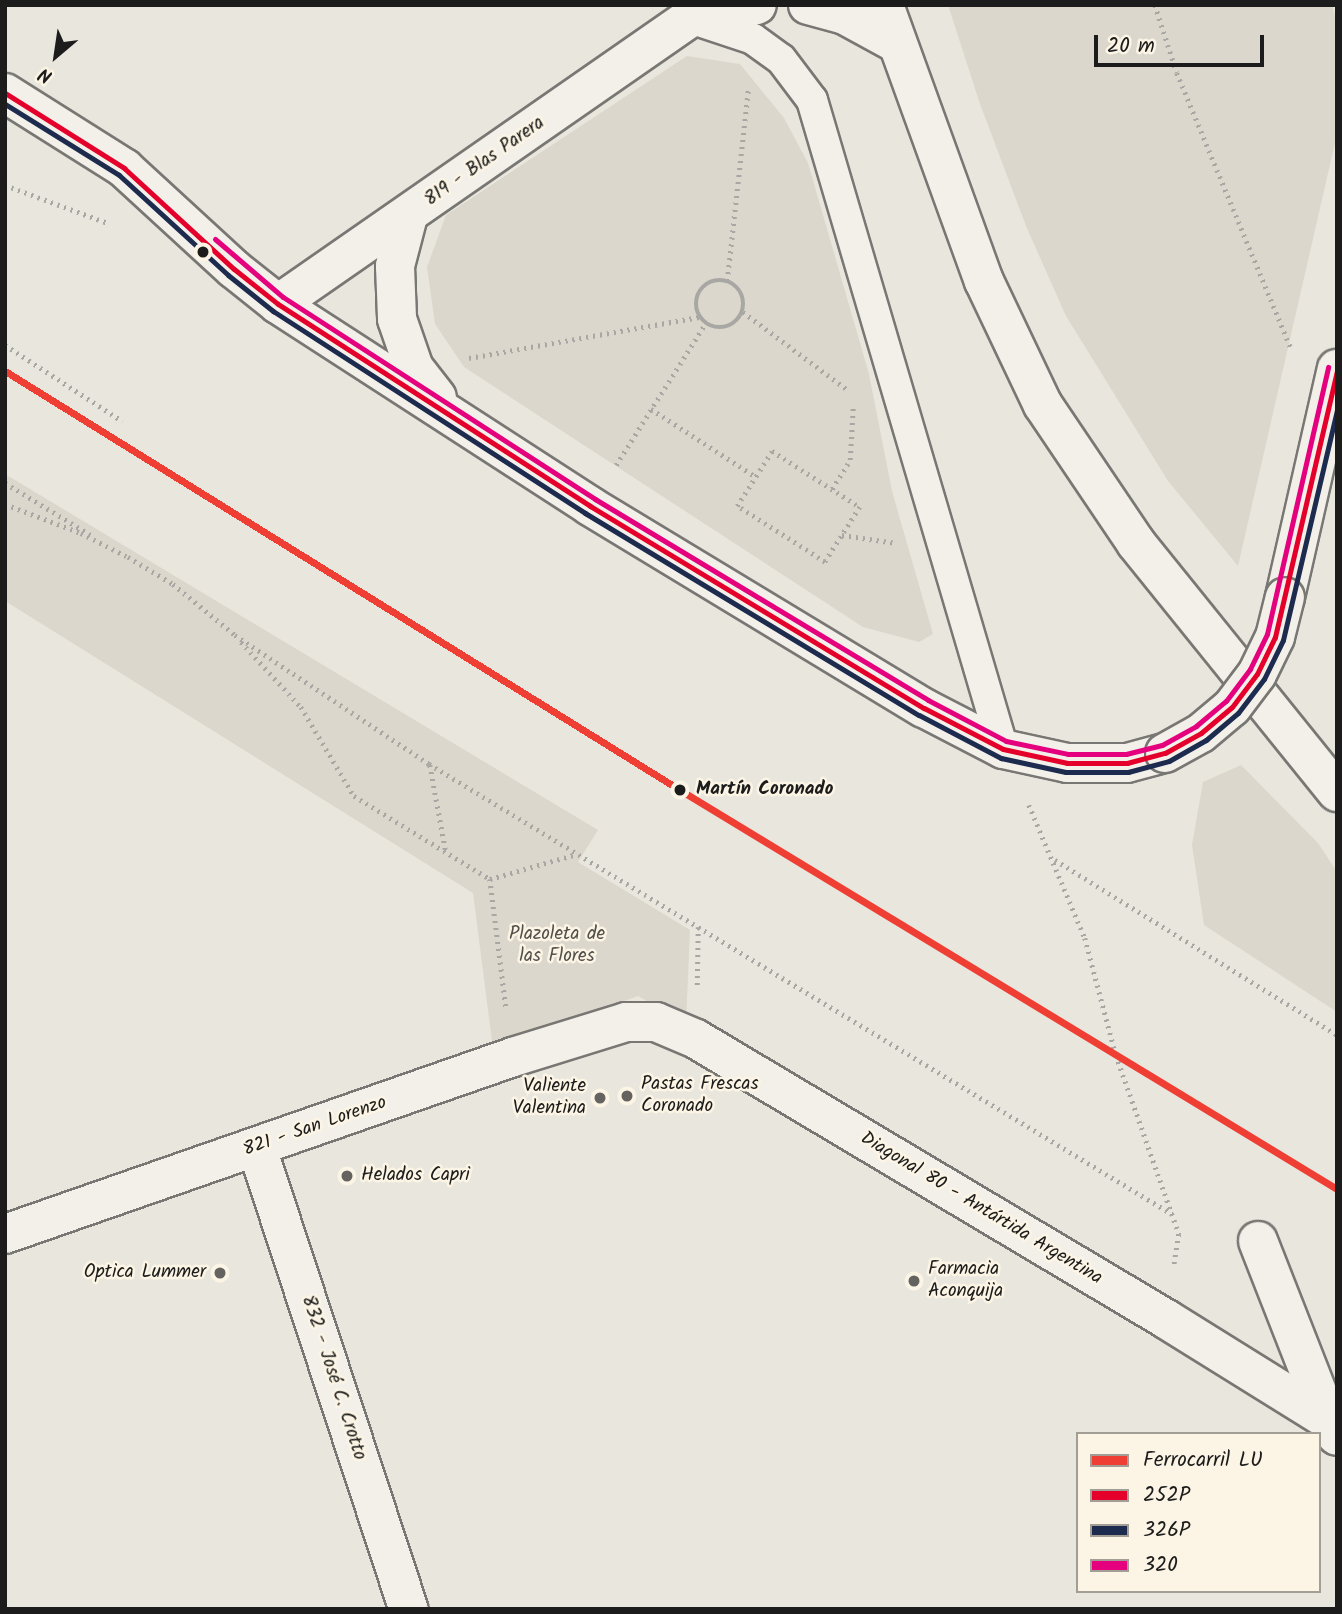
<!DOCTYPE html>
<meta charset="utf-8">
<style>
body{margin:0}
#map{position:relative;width:1342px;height:1614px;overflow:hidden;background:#e9e6de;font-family:Kalam,sans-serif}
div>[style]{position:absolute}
.green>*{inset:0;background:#dbd7cc}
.path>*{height:4.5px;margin-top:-2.25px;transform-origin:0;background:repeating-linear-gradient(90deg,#a9a7a3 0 2px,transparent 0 7px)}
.path>.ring{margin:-2.25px;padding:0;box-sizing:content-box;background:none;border:4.5px solid #a9a7a3;border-radius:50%}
.roads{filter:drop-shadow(2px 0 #787773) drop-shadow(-2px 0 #787773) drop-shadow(0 2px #787773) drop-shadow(0 -2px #787773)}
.lane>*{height:30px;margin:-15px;padding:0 15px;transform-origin:15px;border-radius:15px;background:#f3f0ea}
.street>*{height:38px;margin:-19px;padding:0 19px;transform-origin:19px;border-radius:19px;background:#f3f0ea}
.secondary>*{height:38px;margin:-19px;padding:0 19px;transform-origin:19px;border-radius:19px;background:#f3f0ea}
.bridges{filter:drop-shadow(2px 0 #787773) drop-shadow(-2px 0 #787773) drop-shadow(0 2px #787773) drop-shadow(0 -2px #787773)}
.secondary-bridge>*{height:38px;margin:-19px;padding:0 19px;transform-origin:19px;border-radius:19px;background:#f3f0ea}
.bus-1>*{height:5px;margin:-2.5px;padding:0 2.5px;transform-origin:2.5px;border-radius:2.5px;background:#e4002b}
.bus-2>*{height:5px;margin:-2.5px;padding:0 2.5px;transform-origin:2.5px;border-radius:2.5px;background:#1d2b4f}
.bus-3>*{height:5px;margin:-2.5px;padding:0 2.5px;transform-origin:2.5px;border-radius:2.5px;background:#e5007d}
.rail-1>*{height:7px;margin:-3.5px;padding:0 3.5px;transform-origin:3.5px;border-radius:3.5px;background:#ef3e33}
.dots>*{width:19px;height:19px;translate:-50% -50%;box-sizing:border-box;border:4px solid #fcf5e5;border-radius:50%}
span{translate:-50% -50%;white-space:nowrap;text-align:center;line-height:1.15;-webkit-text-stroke:5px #fcf5e5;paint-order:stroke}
.street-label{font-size:19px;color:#1c1c1c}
.stop-label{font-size:19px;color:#1c1c1c;font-weight:700}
.left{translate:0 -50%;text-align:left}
.park-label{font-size:19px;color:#52504c}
.poi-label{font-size:19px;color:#1c1c1c}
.right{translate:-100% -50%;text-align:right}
.frame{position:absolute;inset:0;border:7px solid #1c1c1c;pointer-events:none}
.legend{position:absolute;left:1076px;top:1432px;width:245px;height:161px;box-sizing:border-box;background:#fcf5e5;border:2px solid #a29e95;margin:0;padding:9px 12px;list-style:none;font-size:21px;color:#1c1c1c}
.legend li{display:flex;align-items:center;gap:14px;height:35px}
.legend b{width:35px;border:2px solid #a29e95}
.north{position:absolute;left:21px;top:21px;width:70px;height:70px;-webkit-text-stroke:5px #fcf5e5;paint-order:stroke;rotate:209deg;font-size:19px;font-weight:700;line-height:28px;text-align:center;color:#1c1c1c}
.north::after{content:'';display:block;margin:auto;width:24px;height:32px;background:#1c1c1c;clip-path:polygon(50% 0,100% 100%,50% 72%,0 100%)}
.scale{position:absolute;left:1094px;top:35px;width:170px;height:32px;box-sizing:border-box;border:4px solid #1c1c1c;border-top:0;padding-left:9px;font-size:21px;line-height:24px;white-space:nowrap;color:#1c1c1c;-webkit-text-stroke:5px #fcf5e5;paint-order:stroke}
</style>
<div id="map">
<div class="green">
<i style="clip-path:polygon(1332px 5px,1337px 23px,1337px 134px,1238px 566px,1168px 481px,1066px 316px,1026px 226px,980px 104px,948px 5px)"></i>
<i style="clip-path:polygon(687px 56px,740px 64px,784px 118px,808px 163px,869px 374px,892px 491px,933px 634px,919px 642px,863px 627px,464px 367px,435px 324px,427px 267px,446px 215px)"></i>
<i style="clip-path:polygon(5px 474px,598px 830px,578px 862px,690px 930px,686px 1023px,638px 996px,493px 1049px,473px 893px,5px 601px)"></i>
<i style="clip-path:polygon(1241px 765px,1318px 843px,1337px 872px,1337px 1012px,1204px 925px,1192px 845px,1203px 782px)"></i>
</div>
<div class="path">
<i style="left:1155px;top:5px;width:71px;rotate:72.1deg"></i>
<i style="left:1177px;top:73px;width:298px;rotate:67.5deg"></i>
<i style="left:5px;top:185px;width:110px;rotate:20.3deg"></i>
<i class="ring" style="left:696px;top:280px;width:43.5px;height:43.5px"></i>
<i style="left:727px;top:281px;width:192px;rotate:-83.7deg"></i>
<i style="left:743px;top:312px;width:132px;rotate:36.7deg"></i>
<i style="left:5px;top:345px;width:140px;rotate:33deg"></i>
<i style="left:469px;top:358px;width:234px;rotate:-10.1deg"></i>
<i style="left:651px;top:409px;width:125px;rotate:32.9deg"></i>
<i style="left:772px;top:451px;width:104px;rotate:32.5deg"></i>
<i style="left:860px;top:507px;width:65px;rotate:122.5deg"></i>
<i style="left:825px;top:562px;width:104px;rotate:-147.5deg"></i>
<i style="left:737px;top:506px;width:65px;rotate:-57.5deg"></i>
<i style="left:616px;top:465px;width:167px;rotate:-57.7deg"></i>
<i style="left:5px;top:483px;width:104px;rotate:31.2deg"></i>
<i style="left:832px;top:489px;width:34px;rotate:-58deg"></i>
<i style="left:850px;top:460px;width:52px;rotate:-86.7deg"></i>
<i style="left:5px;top:504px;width:81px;rotate:20.9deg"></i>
<i style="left:81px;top:533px;width:53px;rotate:27.1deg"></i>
<i style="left:128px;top:557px;width:52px;rotate:31deg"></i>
<i style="left:173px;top:584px;width:80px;rotate:39.4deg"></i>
<i style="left:842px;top:535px;width:55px;rotate:8.4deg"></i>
<i style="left:235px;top:635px;width:233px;rotate:33.6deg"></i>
<i style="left:429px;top:764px;width:869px;rotate:31.2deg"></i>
<i style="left:241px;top:642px;width:88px;rotate:47.3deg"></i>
<i style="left:301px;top:707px;width:104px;rotate:59.2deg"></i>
<i style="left:354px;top:796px;width:159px;rotate:31.4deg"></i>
<i style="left:490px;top:879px;width:91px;rotate:-16deg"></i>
<i style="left:430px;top:765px;width:88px;rotate:79.6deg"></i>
<i style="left:1029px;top:805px;width:144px;rotate:67.2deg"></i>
<i style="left:1085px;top:938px;width:121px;rotate:75.2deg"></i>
<i style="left:1116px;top:1055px;width:190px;rotate:70.6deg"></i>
<i style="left:1179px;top:1234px;width:32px;rotate:99deg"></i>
<i style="left:1055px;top:860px;width:332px;rotate:31.8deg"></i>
<i style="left:490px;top:879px;width:130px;rotate:82.9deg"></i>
<i style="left:697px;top:985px;width:58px;rotate:-89deg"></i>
</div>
<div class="roads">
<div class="lane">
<i style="left:690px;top:18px;width:66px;rotate:18.4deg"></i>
<i style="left:753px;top:39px;width:34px;rotate:36deg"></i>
<i style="left:781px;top:59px;width:51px;rotate:52.9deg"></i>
<i style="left:812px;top:100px;width:677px;rotate:73.6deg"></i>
</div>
<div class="street">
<i style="left:257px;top:1148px;width:485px;rotate:71.8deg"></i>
<i style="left:1258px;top:1241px;width:192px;rotate:68.6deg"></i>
</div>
<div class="secondary">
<i style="left:808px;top:5px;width:38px;rotate:15deg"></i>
<i style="left:845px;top:15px;width:58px;rotate:28.8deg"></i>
<i style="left:884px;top:5px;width:294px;rotate:70.1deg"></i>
<i style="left:984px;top:281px;width:137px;rotate:64.6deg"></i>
<i style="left:1043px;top:405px;width:166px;rotate:56deg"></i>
<i style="left:1136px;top:543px;width:320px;rotate:51.1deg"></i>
<i style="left:690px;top:18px;width:68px;rotate:-11deg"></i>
<i style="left:5px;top:93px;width:141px;rotate:32.2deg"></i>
<i style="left:124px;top:168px;width:149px;rotate:42.6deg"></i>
<i style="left:234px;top:269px;width:56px;rotate:38.5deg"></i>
<i style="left:278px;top:304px;width:372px;rotate:32.9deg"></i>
<i style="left:590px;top:506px;width:390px;rotate:31.2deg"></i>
<i style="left:924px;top:708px;width:89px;rotate:27.4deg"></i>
<i style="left:1003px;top:749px;width:66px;rotate:12.3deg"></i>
<i style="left:1067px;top:763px;width:60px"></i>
<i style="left:1127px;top:763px;width:39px;rotate:-15deg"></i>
<i style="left:408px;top:216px;width:52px;rotate:104.6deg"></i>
<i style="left:395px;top:266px;width:53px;rotate:87.8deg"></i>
<i style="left:397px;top:319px;width:52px;rotate:70.9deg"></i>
<i style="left:414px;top:368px;width:37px;rotate:52deg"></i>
<i style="left:278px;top:304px;width:502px;rotate:-34.77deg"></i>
<i style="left:690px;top:18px;width:17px;rotate:-50deg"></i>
<i style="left:1285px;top:597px;width:234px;rotate:-77.2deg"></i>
<i style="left:5px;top:1234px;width:538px;rotate:-19.21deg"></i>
<i style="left:513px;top:1057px;width:118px;rotate:-17.2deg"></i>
<i style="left:626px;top:1022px;width:30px"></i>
<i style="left:656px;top:1022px;width:43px;rotate:23deg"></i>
<i style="left:696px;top:1039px;width:547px;rotate:30.78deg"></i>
<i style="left:1166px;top:1319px;width:191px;rotate:31.9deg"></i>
<i style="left:1328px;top:1420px;width:18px;rotate:61deg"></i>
</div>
</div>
<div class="bridges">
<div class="secondary-bridge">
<i style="left:1165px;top:753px;width:41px;rotate:-29.1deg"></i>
<i style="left:1201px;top:733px;width:40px;rotate:-40deg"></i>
<i style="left:1232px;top:707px;width:41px;rotate:-52.9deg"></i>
<i style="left:1257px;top:674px;width:41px;rotate:-64.1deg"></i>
<i style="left:1275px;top:637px;width:41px;rotate:-76deg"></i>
</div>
</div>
<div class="bus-1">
<i style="left:5px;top:93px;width:141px;rotate:32.2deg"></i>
<i style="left:124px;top:168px;width:149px;rotate:42.6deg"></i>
<i style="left:234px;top:269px;width:56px;rotate:38.5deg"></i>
<i style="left:278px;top:304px;width:372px;rotate:32.9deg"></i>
<i style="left:590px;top:506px;width:390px;rotate:31.2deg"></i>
<i style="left:924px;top:708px;width:89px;rotate:27.4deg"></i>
<i style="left:1003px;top:749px;width:66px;rotate:12.3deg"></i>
<i style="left:1067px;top:763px;width:60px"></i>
<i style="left:1127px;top:763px;width:39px;rotate:-15deg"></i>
<i style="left:1165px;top:753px;width:41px;rotate:-29.1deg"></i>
<i style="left:1201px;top:733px;width:40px;rotate:-40deg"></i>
<i style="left:1232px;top:707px;width:41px;rotate:-52.9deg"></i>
<i style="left:1257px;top:674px;width:41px;rotate:-64.1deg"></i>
<i style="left:1275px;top:637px;width:274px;rotate:-76.9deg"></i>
</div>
<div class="bus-2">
<i style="left:5px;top:104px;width:134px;rotate:31.9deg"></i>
<i style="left:119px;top:175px;width:148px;rotate:42.5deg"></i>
<i style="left:228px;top:275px;width:58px;rotate:38.7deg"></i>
<i style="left:273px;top:311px;width:372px;rotate:32.9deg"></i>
<i style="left:585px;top:513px;width:390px;rotate:31.2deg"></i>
<i style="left:919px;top:715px;width:93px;rotate:27.7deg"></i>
<i style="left:1001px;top:758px;width:66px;rotate:12.2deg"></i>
<i style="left:1066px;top:772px;width:62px"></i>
<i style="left:1128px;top:772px;width:42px;rotate:-15deg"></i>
<i style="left:1169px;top:761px;width:43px;rotate:-29.6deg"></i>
<i style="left:1206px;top:740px;width:42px;rotate:-40.2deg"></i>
<i style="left:1238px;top:713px;width:43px;rotate:-52.6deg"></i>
<i style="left:1264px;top:679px;width:43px;rotate:-64deg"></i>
<i style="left:1283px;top:640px;width:237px;rotate:-76.8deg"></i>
</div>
<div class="bus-3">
<i style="left:215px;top:239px;width:89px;rotate:40.5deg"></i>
<i style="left:283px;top:297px;width:372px;rotate:32.9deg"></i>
<i style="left:595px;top:499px;width:389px;rotate:31.1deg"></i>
<i style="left:928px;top:700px;width:88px;rotate:27.7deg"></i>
<i style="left:1006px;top:741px;width:63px;rotate:11.8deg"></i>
<i style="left:1068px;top:754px;width:58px"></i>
<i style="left:1126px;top:754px;width:37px;rotate:-14deg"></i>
<i style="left:1162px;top:745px;width:39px;rotate:-29deg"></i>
<i style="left:1196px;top:726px;width:39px;rotate:-40deg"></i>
<i style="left:1226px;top:701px;width:40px;rotate:-53deg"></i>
<i style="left:1250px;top:669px;width:39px;rotate:-64deg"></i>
<i style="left:1267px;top:634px;width:274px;rotate:-77.1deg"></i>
</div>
<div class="rail-1">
<i style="left:5px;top:371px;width:794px;rotate:31.83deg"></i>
<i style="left:680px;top:790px;width:769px;rotate:31.27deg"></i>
</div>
<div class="dots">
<i style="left:203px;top:252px;background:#1c1c1c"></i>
<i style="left:680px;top:790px;background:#1c1c1c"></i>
<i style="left:627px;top:1096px;background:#646360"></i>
<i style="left:600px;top:1098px;background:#646360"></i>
<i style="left:347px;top:1176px;background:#646360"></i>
<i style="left:220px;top:1273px;background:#646360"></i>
<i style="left:914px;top:1281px;background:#646360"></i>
</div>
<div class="street-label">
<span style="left:485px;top:162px;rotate:-35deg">819 - Blas Parera</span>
<span style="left:315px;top:1127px;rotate:-19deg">821 - San Lorenzo</span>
<span style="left:981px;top:1209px;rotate:31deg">Diagonal 80 - Antártida Argentina</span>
<span style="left:333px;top:1378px;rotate:72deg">832 - José C. Crotto</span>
</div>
<div class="stop-label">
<span class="left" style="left:696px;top:790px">Martín Coronado</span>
</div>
<div class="park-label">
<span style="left:557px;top:946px">Plazoleta de<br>las Flores</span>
</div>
<div class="poi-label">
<span class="left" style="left:641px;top:1096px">Pastas Frescas<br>Coronado</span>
<span class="right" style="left:586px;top:1098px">Valiente<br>Valentina</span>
<span class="left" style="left:361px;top:1176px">Helados Capri</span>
<span class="left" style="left:928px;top:1281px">Farmacia<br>Aconquija</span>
<span class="right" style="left:206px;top:1273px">Optica Lummer</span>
</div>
<div class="frame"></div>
<ul class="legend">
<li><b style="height:9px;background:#ef3e33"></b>Ferrocarril LU</li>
<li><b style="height:9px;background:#e4002b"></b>252P</li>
<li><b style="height:9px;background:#1d2b4f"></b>326P</li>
<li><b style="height:9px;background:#e5007d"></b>320</li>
</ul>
<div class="north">N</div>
<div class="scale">20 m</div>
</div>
